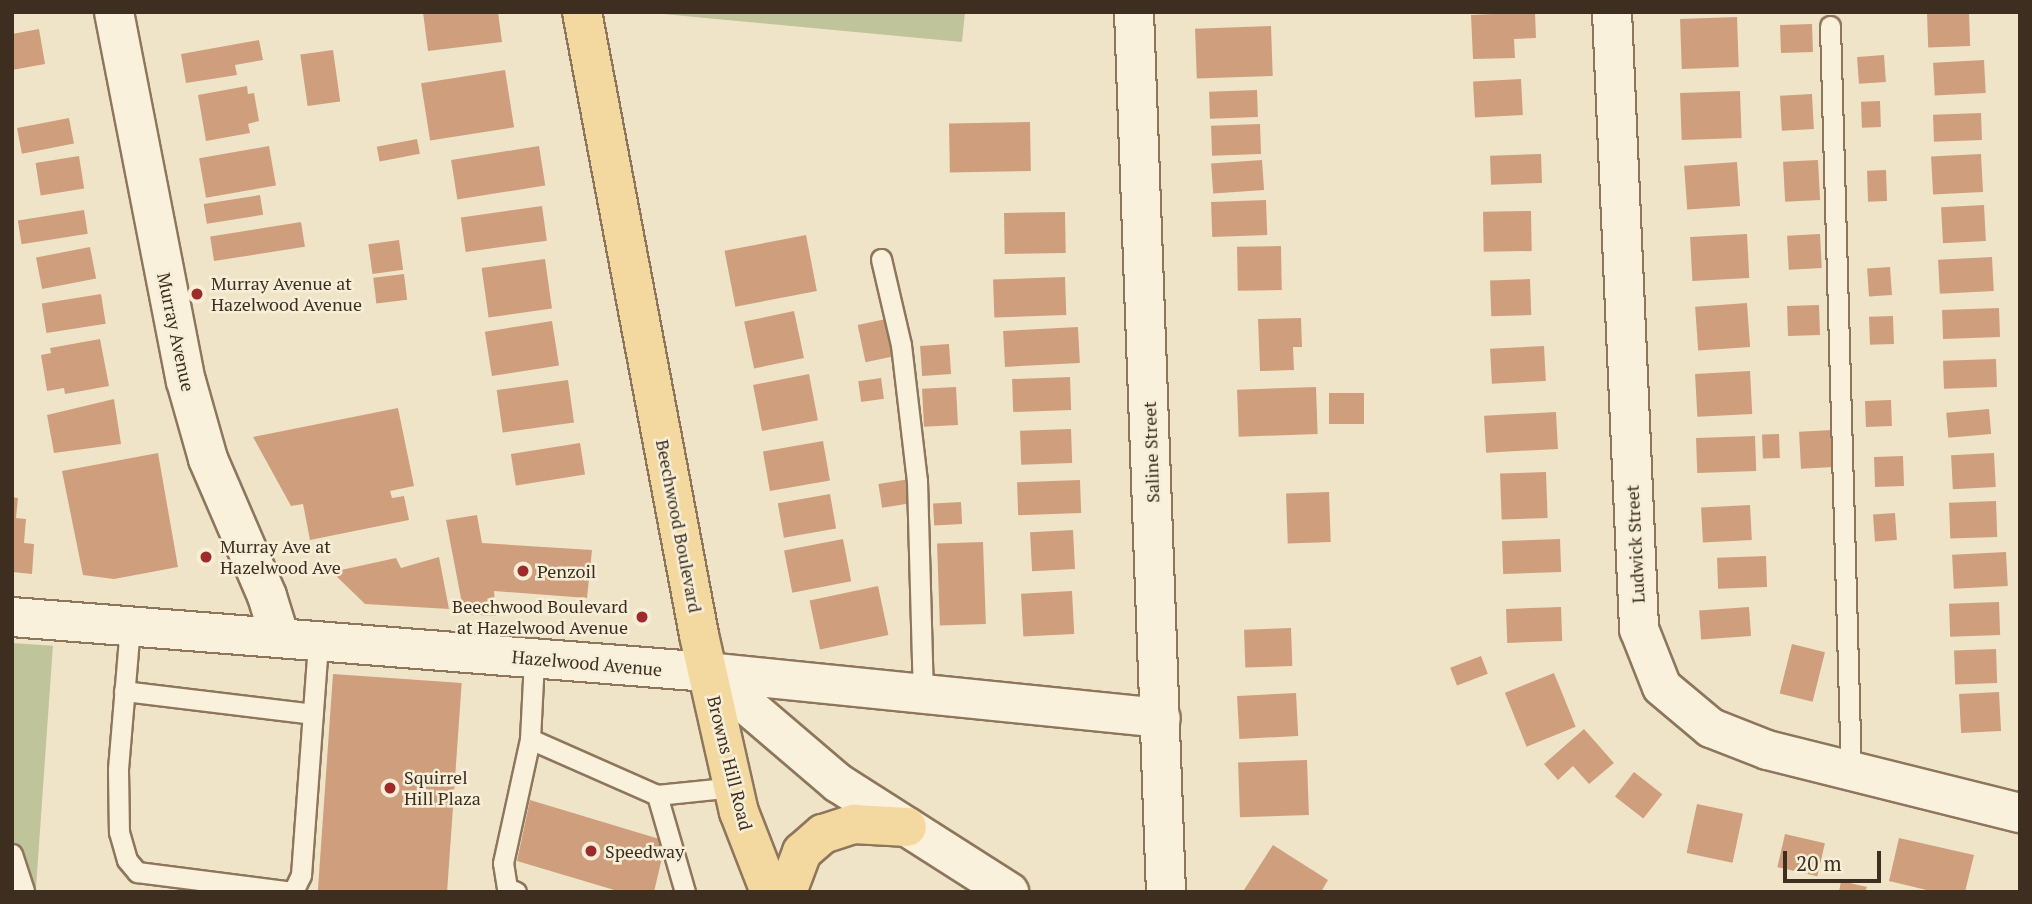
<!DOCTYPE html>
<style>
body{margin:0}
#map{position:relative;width:2032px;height:904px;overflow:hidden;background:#f0e4c8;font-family:"PT Serif",serif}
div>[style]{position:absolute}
.cemetery>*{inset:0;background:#bfc49a;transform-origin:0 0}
.building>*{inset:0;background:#cf9f7d;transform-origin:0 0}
.roads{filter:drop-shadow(2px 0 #8d765c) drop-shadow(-2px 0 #8d765c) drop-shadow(0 2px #8d765c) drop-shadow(0 -2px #8d765c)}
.lane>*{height:19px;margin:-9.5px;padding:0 9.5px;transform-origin:9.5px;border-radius:9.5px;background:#faf1dc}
.street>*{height:38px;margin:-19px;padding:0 19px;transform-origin:19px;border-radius:19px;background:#faf1dc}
.secondary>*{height:38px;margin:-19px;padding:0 19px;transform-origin:19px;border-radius:19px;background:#faf1dc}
.primary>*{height:38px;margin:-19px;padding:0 19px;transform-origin:19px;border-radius:19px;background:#f3d9a0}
.dots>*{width:19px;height:19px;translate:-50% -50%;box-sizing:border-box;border:4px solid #f7eed8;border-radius:50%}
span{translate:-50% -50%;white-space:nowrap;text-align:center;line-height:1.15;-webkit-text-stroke:5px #f7eed8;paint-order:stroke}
.poi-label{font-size:18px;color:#3d2e20}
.left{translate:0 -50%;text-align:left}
.right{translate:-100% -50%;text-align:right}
.street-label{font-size:18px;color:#3d2e20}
.frame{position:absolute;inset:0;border:14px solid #3d2e20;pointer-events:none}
.scale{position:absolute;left:1783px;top:851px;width:98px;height:32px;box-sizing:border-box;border:4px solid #3d2e20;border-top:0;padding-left:9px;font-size:21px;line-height:24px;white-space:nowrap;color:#3d2e20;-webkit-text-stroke:5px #f7eed8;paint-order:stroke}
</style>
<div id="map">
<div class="cemetery">
<i style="clip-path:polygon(642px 12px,965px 12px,962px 42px)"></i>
<i style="left:12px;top:643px;width:41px;height:249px;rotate:4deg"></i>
</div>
<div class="building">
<i style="clip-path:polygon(423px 12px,498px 12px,502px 42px,428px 51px)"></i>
<i style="clip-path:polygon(1535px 12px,1536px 38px,1514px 39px,1515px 58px,1473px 59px,1471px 15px)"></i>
<i style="left:1969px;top:12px;width:34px;height:42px;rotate:88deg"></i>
<i style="left:1737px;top:17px;width:50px;height:57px;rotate:88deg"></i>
<i style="left:1812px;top:24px;width:28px;height:32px;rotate:88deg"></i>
<i style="left:1271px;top:26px;width:50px;height:76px;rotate:88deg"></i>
<i style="clip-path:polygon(39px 29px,45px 64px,12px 70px,12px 34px)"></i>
<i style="clip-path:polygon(259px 40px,263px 60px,235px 65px,237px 75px,186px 83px,181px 54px)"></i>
<i style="left:333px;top:50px;width:52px;height:33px;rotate:82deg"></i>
<i style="left:1884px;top:55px;width:27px;height:27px;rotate:86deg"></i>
<i style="left:1984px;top:60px;width:33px;height:51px;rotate:87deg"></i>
<i style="left:505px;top:70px;width:58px;height:85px;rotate:81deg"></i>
<i style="left:1521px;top:79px;width:36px;height:48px;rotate:87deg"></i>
<i style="clip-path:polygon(247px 86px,248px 94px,254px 93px,259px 121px,248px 124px,250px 133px,206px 141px,198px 95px)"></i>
<i style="left:1257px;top:90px;width:27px;height:48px;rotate:88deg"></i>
<i style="left:1740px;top:91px;width:47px;height:60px;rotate:88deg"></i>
<i style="left:1812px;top:94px;width:35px;height:32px;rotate:87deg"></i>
<i style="left:1880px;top:101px;width:26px;height:19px;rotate:88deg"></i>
<i style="left:1981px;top:113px;width:27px;height:48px;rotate:88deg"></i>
<i style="left:69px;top:118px;width:26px;height:53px;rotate:79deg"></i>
<i style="left:1030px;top:122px;width:49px;height:81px;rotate:89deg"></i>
<i style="left:1260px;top:124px;width:30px;height:49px;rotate:88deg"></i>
<i style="left:417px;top:139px;width:15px;height:41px;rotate:79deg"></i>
<i style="left:269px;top:146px;width:40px;height:71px;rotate:80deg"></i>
<i style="left:539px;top:146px;width:40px;height:89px;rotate:81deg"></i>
<i style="left:1541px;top:154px;width:29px;height:51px;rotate:88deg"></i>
<i style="left:1981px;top:154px;width:38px;height:50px;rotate:87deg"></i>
<i style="left:79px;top:156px;width:33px;height:44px;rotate:81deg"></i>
<i style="left:1262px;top:160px;width:30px;height:51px;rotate:86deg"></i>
<i style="left:1818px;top:160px;width:40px;height:35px;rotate:87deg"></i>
<i style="left:1737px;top:162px;width:44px;height:53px;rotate:86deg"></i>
<i style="left:1886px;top:170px;width:31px;height:19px;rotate:88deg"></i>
<i style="left:260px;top:195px;width:20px;height:57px;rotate:81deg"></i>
<i style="left:1266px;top:200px;width:35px;height:55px;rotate:88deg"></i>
<i style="left:1984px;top:205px;width:36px;height:43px;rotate:87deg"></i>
<i style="left:542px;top:206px;width:35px;height:82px;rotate:82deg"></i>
<i style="left:84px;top:210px;width:24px;height:67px;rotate:81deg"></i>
<i style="left:1531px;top:211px;width:40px;height:48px;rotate:89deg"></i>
<i style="left:1065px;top:212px;width:41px;height:61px;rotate:89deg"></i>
<i style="left:301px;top:222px;width:25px;height:92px;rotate:81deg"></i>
<i style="left:1747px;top:234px;width:44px;height:57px;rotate:87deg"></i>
<i style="left:1820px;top:234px;width:34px;height:33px;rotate:87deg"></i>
<i style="left:806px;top:235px;width:57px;height:83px;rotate:79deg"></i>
<i style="left:399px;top:240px;width:30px;height:31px;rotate:82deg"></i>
<i style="left:1281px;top:246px;width:44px;height:44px;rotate:89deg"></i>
<i style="left:90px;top:247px;width:32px;height:55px;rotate:79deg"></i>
<i style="left:1992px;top:257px;width:34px;height:54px;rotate:87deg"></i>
<i style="left:545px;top:259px;width:50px;height:64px;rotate:82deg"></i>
<i style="left:1890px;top:267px;width:28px;height:23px;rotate:86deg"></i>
<i style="left:404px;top:274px;width:26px;height:31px;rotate:83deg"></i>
<i style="left:1065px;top:277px;width:38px;height:72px;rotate:88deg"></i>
<i style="left:1530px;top:279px;width:36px;height:40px;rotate:88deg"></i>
<i style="left:101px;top:294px;width:30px;height:60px;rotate:81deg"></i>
<i style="left:1747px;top:303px;width:44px;height:52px;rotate:86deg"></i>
<i style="left:1819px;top:305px;width:30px;height:32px;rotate:88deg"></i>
<i style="left:1999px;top:308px;width:29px;height:57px;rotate:88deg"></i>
<i style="left:794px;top:311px;width:48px;height:51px;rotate:78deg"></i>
<i style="left:1893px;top:316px;width:28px;height:24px;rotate:88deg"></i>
<i style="clip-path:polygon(1301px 318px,1302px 347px,1293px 347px,1294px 370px,1260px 371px,1258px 319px)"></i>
<i style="left:886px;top:319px;width:38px;height:29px;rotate:78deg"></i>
<i style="left:552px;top:321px;width:45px;height:68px;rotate:81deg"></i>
<i style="left:1078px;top:327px;width:36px;height:75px;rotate:87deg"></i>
<i style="clip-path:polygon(100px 339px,109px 386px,65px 394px,64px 388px,47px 391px,41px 355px,51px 353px,50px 348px)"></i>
<i style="left:949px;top:344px;width:30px;height:29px;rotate:86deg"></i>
<i style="left:1544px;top:346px;width:35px;height:54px;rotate:87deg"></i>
<i style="left:1996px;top:359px;width:28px;height:53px;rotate:88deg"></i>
<i style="left:1750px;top:371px;width:43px;height:55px;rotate:87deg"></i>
<i style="left:809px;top:374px;width:47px;height:57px;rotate:79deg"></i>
<i style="left:1070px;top:377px;width:33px;height:58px;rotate:88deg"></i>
<i style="left:881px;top:378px;width:21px;height:23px;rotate:82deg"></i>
<i style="left:568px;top:380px;width:43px;height:72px;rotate:82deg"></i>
<i style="left:956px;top:387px;width:38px;height:34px;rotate:87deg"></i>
<i style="left:1316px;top:387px;width:47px;height:79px;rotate:88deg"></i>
<i style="left:1329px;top:393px;width:35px;height:31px"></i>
<i style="clip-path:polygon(114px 399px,121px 444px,54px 453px,47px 415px)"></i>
<i style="left:1891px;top:400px;width:26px;height:26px;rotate:88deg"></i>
<i style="clip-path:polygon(398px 408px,414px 486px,390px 491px,392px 498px,404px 496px,409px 520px,310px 540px,303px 504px,291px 506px,253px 437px)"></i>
<i style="left:1989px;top:409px;width:25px;height:43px;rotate:85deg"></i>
<i style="left:1556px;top:412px;width:37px;height:72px;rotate:87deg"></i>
<i style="left:1071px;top:429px;width:34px;height:51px;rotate:88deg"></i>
<i style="left:1832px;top:430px;width:37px;height:33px;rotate:87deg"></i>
<i style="left:1779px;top:434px;width:24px;height:17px;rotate:88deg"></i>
<i style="left:1755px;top:436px;width:35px;height:59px;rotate:88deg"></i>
<i style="left:823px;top:441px;width:40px;height:61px;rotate:80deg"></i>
<i style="left:580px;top:443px;width:32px;height:70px;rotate:81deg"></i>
<i style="clip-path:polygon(158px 453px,178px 567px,114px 579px,83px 575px,62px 471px)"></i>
<i style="left:1994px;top:453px;width:34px;height:43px;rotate:87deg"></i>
<i style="left:1903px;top:456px;width:30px;height:29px;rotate:88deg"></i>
<i style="left:1546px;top:472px;width:46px;height:46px;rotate:88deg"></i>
<i style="left:910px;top:479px;width:24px;height:32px;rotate:81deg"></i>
<i style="left:1080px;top:480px;width:33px;height:63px;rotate:88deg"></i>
<i style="left:1329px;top:492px;width:50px;height:43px;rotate:88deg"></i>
<i style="left:830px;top:494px;width:35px;height:53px;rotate:80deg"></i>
<i style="clip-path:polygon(12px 497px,18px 498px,16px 518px,26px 519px,24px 543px,34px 544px,32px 574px,12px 572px)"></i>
<i style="left:1996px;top:501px;width:36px;height:47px;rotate:88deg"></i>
<i style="left:961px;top:502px;width:22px;height:28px;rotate:87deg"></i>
<i style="left:1750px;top:505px;width:35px;height:49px;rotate:87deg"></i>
<i style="left:1895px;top:513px;width:27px;height:22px;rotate:86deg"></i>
<i style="clip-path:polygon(477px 515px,482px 543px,592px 550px,587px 598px,494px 591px,496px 616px,464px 614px,446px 520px)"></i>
<i style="left:1073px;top:530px;width:39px;height:43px;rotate:87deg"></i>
<i style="left:843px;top:539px;width:43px;height:60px;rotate:79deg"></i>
<i style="left:1560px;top:539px;width:33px;height:58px;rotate:88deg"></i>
<i style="left:983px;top:542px;width:82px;height:46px;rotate:88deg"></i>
<i style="left:2006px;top:552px;width:34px;height:54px;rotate:87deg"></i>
<i style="left:1766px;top:556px;width:31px;height:49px;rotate:88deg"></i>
<i style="clip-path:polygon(439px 557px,449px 609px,365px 604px,332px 572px,396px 558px,401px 568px)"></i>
<i style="left:878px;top:586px;width:50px;height:70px;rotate:78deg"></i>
<i style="left:1072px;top:591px;width:43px;height:51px;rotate:87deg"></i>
<i style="left:1999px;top:602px;width:33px;height:50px;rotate:88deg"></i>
<i style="left:1561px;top:607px;width:34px;height:55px;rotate:88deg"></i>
<i style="left:1749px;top:607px;width:29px;height:50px;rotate:86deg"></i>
<i style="left:1291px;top:628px;width:38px;height:47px;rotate:88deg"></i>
<i style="left:1792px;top:644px;width:34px;height:51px;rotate:14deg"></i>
<i style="left:1996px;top:649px;width:34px;height:42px;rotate:88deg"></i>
<i style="left:1481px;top:656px;width:19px;height:33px;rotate:69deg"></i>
<i style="left:1554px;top:673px;width:58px;height:53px;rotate:68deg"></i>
<i style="left:333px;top:674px;width:129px;height:219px;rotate:4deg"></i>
<i style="left:1999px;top:692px;width:39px;height:40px;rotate:87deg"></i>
<i style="left:1296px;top:693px;width:43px;height:59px;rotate:87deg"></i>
<i style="clip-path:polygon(1584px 729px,1614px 763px,1589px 784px,1573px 766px,1558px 780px,1544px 764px)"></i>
<i style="left:1307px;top:760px;width:55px;height:69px;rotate:88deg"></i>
<i style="left:1634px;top:772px;width:36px;height:31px;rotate:38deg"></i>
<i style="clip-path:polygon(530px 800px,666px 841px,654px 892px,621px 892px,517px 861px)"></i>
<i style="left:1697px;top:804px;width:47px;height:50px;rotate:12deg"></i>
<i style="left:1785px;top:834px;width:41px;height:34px;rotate:13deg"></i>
<i style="clip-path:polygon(1899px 838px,1974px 855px,1965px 892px,1935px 892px,1889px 881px)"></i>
<i style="clip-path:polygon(1273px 845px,1328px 880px,1321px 892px,1244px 890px)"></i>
<i style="clip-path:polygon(1841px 881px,1867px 887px,1865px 892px,1839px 892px)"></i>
</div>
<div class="roads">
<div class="lane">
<i style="left:1830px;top:26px;width:746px;rotate:88.39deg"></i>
<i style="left:881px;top:259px;width:88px;rotate:76.9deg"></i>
<i style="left:901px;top:345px;width:137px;rotate:83.3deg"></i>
<i style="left:917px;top:481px;width:213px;rotate:88.4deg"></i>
<i style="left:130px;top:626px;width:144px;rotate:94.8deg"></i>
<i style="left:118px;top:770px;width:62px;rotate:89.1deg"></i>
<i style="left:119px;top:832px;width:29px;rotate:74deg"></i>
<i style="left:127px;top:860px;width:16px;rotate:50deg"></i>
<i style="left:137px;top:872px;width:157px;rotate:7.3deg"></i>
<i style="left:293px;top:892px;width:19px;rotate:-65deg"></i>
<i style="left:301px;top:875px;width:235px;rotate:-85.8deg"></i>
<i style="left:124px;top:691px;width:190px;rotate:6.9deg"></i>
<i style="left:530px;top:739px;width:139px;rotate:23.8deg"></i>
<i style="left:657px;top:795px;width:77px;rotate:-5.9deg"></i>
<i style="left:657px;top:795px;width:101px;rotate:73.9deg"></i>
<i style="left:12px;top:854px;width:40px;rotate:72deg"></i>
<i style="left:516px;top:892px;width:10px;rotate:-156deg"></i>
<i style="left:507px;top:888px;width:25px;rotate:-99deg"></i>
<i style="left:503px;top:863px;width:127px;rotate:-77.7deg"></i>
<i style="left:530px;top:739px;width:80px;rotate:-87.1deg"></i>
</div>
<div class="street">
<i style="left:1134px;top:12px;width:881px;rotate:87.92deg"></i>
<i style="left:1612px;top:12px;width:618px;rotate:87.49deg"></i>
<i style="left:1639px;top:629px;width:62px;rotate:68.4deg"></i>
<i style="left:1662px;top:687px;width:64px;rotate:39.9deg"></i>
<i style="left:1711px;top:728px;width:60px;rotate:21.4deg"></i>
<i style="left:1767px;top:750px;width:261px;rotate:14deg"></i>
<i style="left:708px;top:672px;width:455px;rotate:5.8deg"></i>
</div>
<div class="secondary">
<i style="left:114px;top:12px;width:376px;rotate:79deg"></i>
<i style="left:186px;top:381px;width:81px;rotate:74.2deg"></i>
<i style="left:208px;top:459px;width:149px;rotate:66.7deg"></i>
<i style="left:267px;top:596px;width:44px;rotate:72.8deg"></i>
<i style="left:12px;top:617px;width:698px;rotate:4.52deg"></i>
<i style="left:708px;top:672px;width:171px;rotate:40.5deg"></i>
<i style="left:838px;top:783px;width:203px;rotate:32.5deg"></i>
</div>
<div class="primary">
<i style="left:582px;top:12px;width:634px;rotate:79.36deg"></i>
<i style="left:699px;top:635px;width:181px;rotate:77.3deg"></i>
<i style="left:739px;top:812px;width:86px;rotate:68.8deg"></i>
<i style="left:787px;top:892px;width:43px;rotate:-69.4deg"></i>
<i style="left:802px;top:852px;width:28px;rotate:-41deg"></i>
<i style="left:823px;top:834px;width:33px;rotate:-18deg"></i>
<i style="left:854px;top:824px;width:53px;rotate:3.2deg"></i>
</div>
</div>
<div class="dots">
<i style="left:197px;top:294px;background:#9e2a2b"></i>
<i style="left:206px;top:557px;background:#9e2a2b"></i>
<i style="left:523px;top:571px;background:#9e2a2b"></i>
<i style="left:642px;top:617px;background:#9e2a2b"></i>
<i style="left:390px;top:788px;background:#9e2a2b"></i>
<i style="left:591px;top:851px;background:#9e2a2b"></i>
</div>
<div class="poi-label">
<span class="left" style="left:211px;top:294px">Murray Avenue at<br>Hazelwood Avenue</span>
<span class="left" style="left:220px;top:557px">Murray Ave at<br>Hazelwood Ave</span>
<span class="left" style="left:537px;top:571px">Penzoil</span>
<span class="right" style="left:628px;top:617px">Beechwood Boulevard<br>at Hazelwood Avenue</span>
<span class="left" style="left:404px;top:788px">Squirrel<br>Hill Plaza</span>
<span class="left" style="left:605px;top:851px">Speedway</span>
</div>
<div class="street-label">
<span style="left:176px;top:332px;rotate:78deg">Murray Avenue</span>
<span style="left:1151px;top:452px;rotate:-92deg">Saline Street</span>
<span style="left:679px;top:526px;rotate:79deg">Beechwood Boulevard</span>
<span style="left:1635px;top:544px;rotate:-93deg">Ludwick Street</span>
<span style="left:587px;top:663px;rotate:5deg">Hazelwood Avenue</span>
<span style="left:730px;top:763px;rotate:76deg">Browns Hill Road</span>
</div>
<div class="frame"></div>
<div class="scale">20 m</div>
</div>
